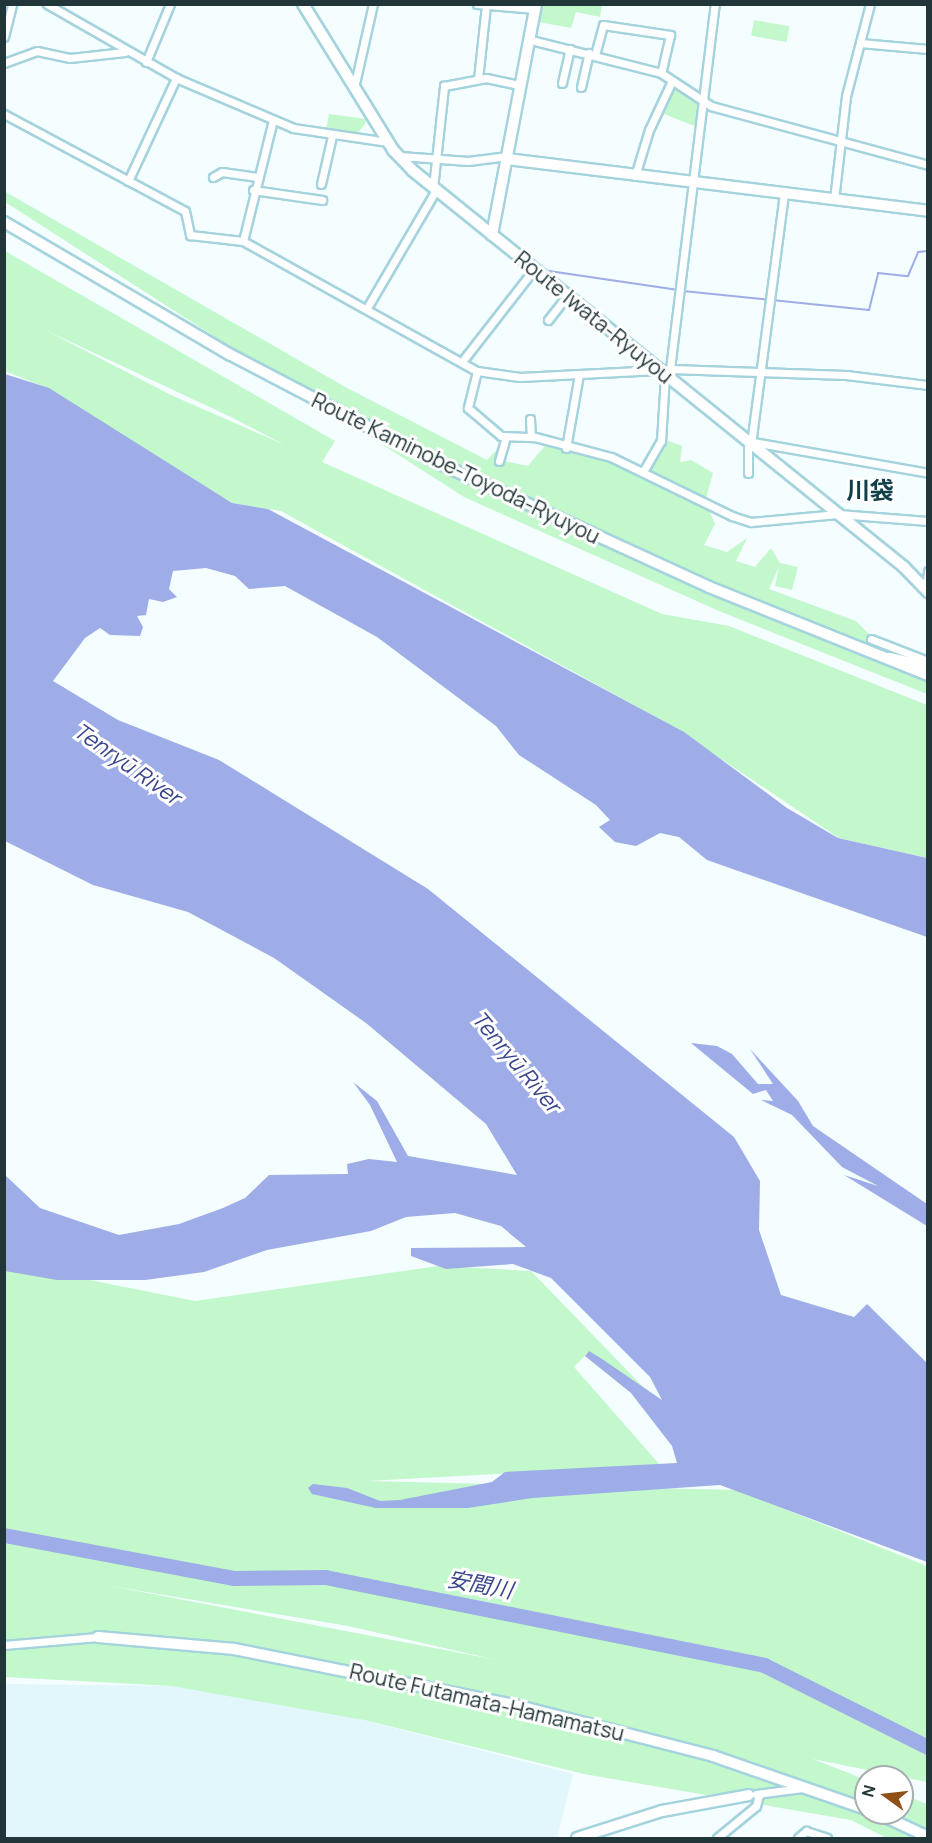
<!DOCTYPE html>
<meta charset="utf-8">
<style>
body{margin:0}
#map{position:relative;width:932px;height:1843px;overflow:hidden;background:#f4fdff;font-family:Manrope,"Noto Sans JP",sans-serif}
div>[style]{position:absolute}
.built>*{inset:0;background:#e1f7fb}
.green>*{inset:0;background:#c2f8cc;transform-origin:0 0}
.water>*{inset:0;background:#9eace8}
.stream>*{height:2px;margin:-1px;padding:0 1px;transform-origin:1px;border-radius:1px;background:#9eace8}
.river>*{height:15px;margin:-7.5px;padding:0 7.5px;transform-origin:7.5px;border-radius:7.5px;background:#9eace8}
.roads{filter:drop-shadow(2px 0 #a5d3dd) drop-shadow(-2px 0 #a5d3dd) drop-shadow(0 2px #a5d3dd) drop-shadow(0 -2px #a5d3dd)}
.street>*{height:7px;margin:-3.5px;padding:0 3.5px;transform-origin:3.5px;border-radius:3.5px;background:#fff}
.secondary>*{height:10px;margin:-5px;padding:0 5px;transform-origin:5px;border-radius:5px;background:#fff}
span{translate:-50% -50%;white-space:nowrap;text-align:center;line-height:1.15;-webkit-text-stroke:6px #fff;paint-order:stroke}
.street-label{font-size:21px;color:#223539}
.water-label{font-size:22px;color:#3b468d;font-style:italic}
.quarter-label{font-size:24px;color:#113f47;font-weight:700}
.frame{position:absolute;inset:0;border:6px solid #223539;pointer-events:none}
.north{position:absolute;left:854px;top:1765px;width:60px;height:60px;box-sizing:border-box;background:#fff;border:2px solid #a7aeb0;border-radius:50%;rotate:285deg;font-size:16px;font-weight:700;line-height:24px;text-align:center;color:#223539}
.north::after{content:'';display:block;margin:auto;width:21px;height:27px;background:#905119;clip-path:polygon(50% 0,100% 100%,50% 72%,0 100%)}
</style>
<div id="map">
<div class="built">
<i style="clip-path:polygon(5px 1684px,172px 1686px,312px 1707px,573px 1774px,557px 1838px,5px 1838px)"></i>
</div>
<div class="green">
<i style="clip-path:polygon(537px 5px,602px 5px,600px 17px,576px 12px,571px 28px,533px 21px)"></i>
<i style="left:754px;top:20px;width:36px;height:16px;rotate:10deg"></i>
<i style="clip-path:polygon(673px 86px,699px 102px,697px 127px,659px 112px)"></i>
<i style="clip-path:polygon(329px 114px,366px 119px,365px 124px,356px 135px,326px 130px)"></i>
<i style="clip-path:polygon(4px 191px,347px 388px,487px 460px,501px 445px,504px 461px,528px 466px,548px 442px,616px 459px,660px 478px,646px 467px,661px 438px,682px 446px,680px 462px,691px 460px,713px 473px,705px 501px,715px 524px,704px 545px,727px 552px,747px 538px,736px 561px,755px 567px,771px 548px,780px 563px,798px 567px,792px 590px,775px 586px,779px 567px,769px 589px,856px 621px,870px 635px,927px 660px,927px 694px,719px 611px,464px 497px,5px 202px)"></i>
<i style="clip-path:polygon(evenodd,5px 251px,335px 441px,322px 462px,662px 614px,729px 626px,927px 705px,927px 858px,839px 838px,672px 726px,281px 511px,232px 503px,42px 386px,5px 371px,5px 251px,45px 330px,233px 418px,285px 445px,173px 396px,45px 330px)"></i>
<i style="clip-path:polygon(evenodd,4px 1263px,195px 1301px,438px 1266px,531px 1271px,649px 1393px,589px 1351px,574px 1367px,660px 1465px,367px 1481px,737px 1490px,927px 1566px,927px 1782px,813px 1759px,866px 1780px,866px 1813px,902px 1813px,902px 1794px,927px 1804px,927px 1838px,887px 1838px,851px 1820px,584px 1774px,364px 1720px,172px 1686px,5px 1677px,4px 1263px,99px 1584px,348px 1626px,497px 1660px,100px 1584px,99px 1584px)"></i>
</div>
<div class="water">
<i style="clip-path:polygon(5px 374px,49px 388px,232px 503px,268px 509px,684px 732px,787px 808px,838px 838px,927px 858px,927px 937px,707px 860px,679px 837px,660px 833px,636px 846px,615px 842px,599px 827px,610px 820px,596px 805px,519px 755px,496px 726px,377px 637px,285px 586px,249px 589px,235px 576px,206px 568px,173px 571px,169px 589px,177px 597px,163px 602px,149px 599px,146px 615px,137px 616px,143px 627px,140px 636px,110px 635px,100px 628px,85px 638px,53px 681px,118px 720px,219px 760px,428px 889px,734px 1137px,760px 1181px,759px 1230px,781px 1295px,854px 1317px,867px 1304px,927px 1363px,927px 1562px,720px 1485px,532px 1498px,468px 1508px,376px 1508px,312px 1494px,308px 1488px,313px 1484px,347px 1488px,380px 1501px,400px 1500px,492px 1482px,505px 1472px,677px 1463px,672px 1446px,631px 1393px,585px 1356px,589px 1351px,602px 1359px,662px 1400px,650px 1377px,551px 1278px,513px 1264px,446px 1269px,411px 1256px,411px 1248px,526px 1247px,501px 1226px,455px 1213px,406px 1217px,371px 1231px,267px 1250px,204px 1272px,145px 1280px,57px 1280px,5px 1271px,5px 1175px,40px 1208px,119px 1235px,179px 1224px,223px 1208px,245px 1198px,269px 1175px,348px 1174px,347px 1164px,369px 1159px,397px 1162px,370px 1105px,353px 1082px,377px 1101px,408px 1156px,517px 1175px,486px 1124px,366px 1023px,274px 958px,188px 912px,93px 885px,5px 841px)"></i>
<i style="clip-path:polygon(691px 1043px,717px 1046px,732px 1054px,758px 1084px,773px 1084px,750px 1049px,798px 1101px,813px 1126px,927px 1204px,927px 1226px,844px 1175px,878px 1186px,842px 1167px,792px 1115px,761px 1100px,773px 1101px,766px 1090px,753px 1094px)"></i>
</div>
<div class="stream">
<i style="left:549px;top:271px;width:129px;rotate:8.4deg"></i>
<i style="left:683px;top:291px;width:187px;rotate:5.8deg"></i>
<i style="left:869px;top:310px;width:38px;rotate:-76deg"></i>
<i style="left:878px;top:273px;width:30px;rotate:6deg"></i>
<i style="left:908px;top:276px;width:26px;rotate:-67deg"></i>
<i style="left:918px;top:252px;width:10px;rotate:-6deg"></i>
</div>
<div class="river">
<i style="left:4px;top:1535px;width:233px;rotate:10.6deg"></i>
<i style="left:233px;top:1578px;width:92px;rotate:-0.6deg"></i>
<i style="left:325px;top:1577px;width:448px;rotate:11.3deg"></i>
<i style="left:764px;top:1665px;width:183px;rotate:26.6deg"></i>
</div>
<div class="roads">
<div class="street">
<i style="left:47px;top:4px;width:149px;rotate:29.8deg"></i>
<i style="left:176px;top:78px;width:127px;rotate:23.1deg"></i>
<i style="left:293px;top:128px;width:96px;rotate:8.4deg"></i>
<i style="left:477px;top:4px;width:58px;rotate:4.9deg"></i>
<i style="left:4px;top:37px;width:34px;rotate:-76deg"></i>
<i style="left:531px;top:40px;width:134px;rotate:14.2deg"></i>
<i style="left:661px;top:73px;width:60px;rotate:33.4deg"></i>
<i style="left:711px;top:106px;width:225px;rotate:15.2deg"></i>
<i style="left:860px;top:43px;width:68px;rotate:5deg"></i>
<i style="left:595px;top:55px;width:31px;rotate:-75deg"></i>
<i style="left:603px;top:25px;width:68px;rotate:8.5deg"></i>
<i style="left:670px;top:35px;width:39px;rotate:103deg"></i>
<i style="left:146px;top:62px;width:63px;rotate:-67.5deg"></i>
<i style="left:4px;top:63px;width:35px;rotate:-20deg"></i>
<i style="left:37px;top:51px;width:34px;rotate:12deg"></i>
<i style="left:70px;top:58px;width:55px;rotate:-6.2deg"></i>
<i style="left:478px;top:79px;width:74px;rotate:-83.8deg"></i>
<i style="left:562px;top:83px;width:35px;rotate:-77deg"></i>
<i style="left:581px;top:87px;width:35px;rotate:-77deg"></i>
<i style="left:354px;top:88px;width:86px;rotate:-77.3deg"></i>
<i style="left:4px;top:114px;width:205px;rotate:28.2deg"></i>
<i style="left:185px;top:211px;width:25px;rotate:78deg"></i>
<i style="left:190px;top:235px;width:53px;rotate:6.5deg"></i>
<i style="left:243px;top:241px;width:268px;rotate:29.1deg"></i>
<i style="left:477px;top:371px;width:43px;rotate:7.9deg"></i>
<i style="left:520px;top:377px;width:139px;rotate:-2.9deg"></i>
<i style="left:400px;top:156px;width:68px;rotate:4.2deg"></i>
<i style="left:468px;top:161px;width:40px;rotate:-7.1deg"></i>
<i style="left:635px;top:176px;width:48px;rotate:-73.1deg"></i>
<i style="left:649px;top:130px;width:54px;rotate:-64.9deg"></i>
<i style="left:213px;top:177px;width:10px;rotate:-29deg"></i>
<i style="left:222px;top:172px;width:34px;rotate:8deg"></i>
<i style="left:128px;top:181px;width:114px;rotate:-65deg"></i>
<i style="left:321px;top:184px;width:49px;rotate:-77.1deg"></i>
<i style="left:433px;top:188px;width:103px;rotate:-83.8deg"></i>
<i style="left:444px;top:86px;width:43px;rotate:-10.8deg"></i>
<i style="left:486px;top:78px;width:35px;rotate:12deg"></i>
<i style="left:253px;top:190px;width:70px;rotate:8.2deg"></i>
<i style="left:834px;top:200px;width:105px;rotate:-83.4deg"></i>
<i style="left:846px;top:96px;width:95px;rotate:-75.4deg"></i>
<i style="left:243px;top:241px;width:125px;rotate:-76.1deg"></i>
<i style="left:367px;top:308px;width:137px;rotate:-59.7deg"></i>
<i style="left:548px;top:320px;width:31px;rotate:-52deg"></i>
<i style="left:464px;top:359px;width:114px;rotate:-52.1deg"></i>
<i style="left:671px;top:369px;width:175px;rotate:2deg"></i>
<i style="left:846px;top:375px;width:83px;rotate:7deg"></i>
<i style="left:477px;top:371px;width:38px;rotate:104deg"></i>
<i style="left:468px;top:408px;width:43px;rotate:40.3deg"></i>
<i style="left:501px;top:436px;width:34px;rotate:2deg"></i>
<i style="left:535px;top:437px;width:79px;rotate:14.7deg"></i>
<i style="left:611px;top:457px;width:135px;rotate:26deg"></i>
<i style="left:732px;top:516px;width:20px;rotate:18deg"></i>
<i style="left:751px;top:522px;width:87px;rotate:-5.3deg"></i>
<i style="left:838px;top:514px;width:90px;rotate:4.4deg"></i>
<i style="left:669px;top:377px;width:376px;rotate:-83deg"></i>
<i style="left:530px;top:419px;width:18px;rotate:87deg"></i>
<i style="left:748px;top:441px;width:32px;rotate:90deg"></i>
<i style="left:753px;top:442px;width:178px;rotate:10deg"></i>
<i style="left:751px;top:444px;width:252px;rotate:-82.5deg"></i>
<i style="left:566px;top:448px;width:75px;rotate:-80deg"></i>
<i style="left:499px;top:461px;width:26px;rotate:-74deg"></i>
<i style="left:644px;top:470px;width:34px;rotate:-60deg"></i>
<i style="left:661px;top:441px;width:66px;rotate:-86.5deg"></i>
<i style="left:926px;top:588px;width:17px;rotate:-83deg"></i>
<i style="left:871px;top:639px;width:61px;rotate:21.1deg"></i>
<i style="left:889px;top:656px;width:40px;rotate:13deg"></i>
<i style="left:4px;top:1645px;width:94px;rotate:-4.9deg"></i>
<i style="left:756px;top:1794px;width:47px;rotate:-7.3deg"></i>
<i style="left:717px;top:1838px;width:50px;rotate:-39.4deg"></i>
<i style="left:756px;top:1806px;width:11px;rotate:-75deg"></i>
<i style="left:798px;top:1838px;width:11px;rotate:-41deg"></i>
<i style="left:806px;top:1831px;width:22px;rotate:18deg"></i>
</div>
<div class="secondary">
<i style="left:303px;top:4px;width:172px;rotate:58.3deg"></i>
<i style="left:393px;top:150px;width:28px;rotate:46deg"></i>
<i style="left:412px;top:170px;width:632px;rotate:38.9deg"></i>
<i style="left:904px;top:567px;width:35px;rotate:46deg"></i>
<i style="left:507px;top:159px;width:424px;rotate:7deg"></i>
<i style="left:4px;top:222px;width:263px;rotate:30.4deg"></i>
<i style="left:231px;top:355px;width:229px;rotate:27.6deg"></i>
<i style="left:434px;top:461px;width:302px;rotate:24.6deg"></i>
<i style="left:709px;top:587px;width:236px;rotate:21.9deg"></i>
<i style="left:492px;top:235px;width:235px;rotate:-79.2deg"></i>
<i style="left:98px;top:1637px;width:137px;rotate:5deg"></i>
<i style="left:234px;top:1649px;width:287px;rotate:11.3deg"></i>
<i style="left:515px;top:1705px;width:204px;rotate:14.4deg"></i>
<i style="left:713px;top:1756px;width:162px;rotate:19.1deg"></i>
<i style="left:877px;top:1813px;width:56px;rotate:25.2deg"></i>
<i style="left:577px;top:1838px;width:89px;rotate:-17.6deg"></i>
<i style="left:662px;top:1811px;width:88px;rotate:-10.4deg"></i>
</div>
</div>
<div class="street-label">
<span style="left:594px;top:317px;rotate:39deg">Route Iwata-Ryuyou</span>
<span style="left:456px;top:468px;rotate:26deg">Route Kaminobe-Toyoda-Ryuyou</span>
<span style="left:487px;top:1702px;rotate:13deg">Route Futamata-Hamamatsu</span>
</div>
<div class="water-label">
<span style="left:127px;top:764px;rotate:35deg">Tenryū River</span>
<span style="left:516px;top:1062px;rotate:50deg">Tenryū River</span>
<span style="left:480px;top:1585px;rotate:11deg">安間川</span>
</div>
<div class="quarter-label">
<span style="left:870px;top:490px">川袋</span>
</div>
<div class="frame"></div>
<div class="north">N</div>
</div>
